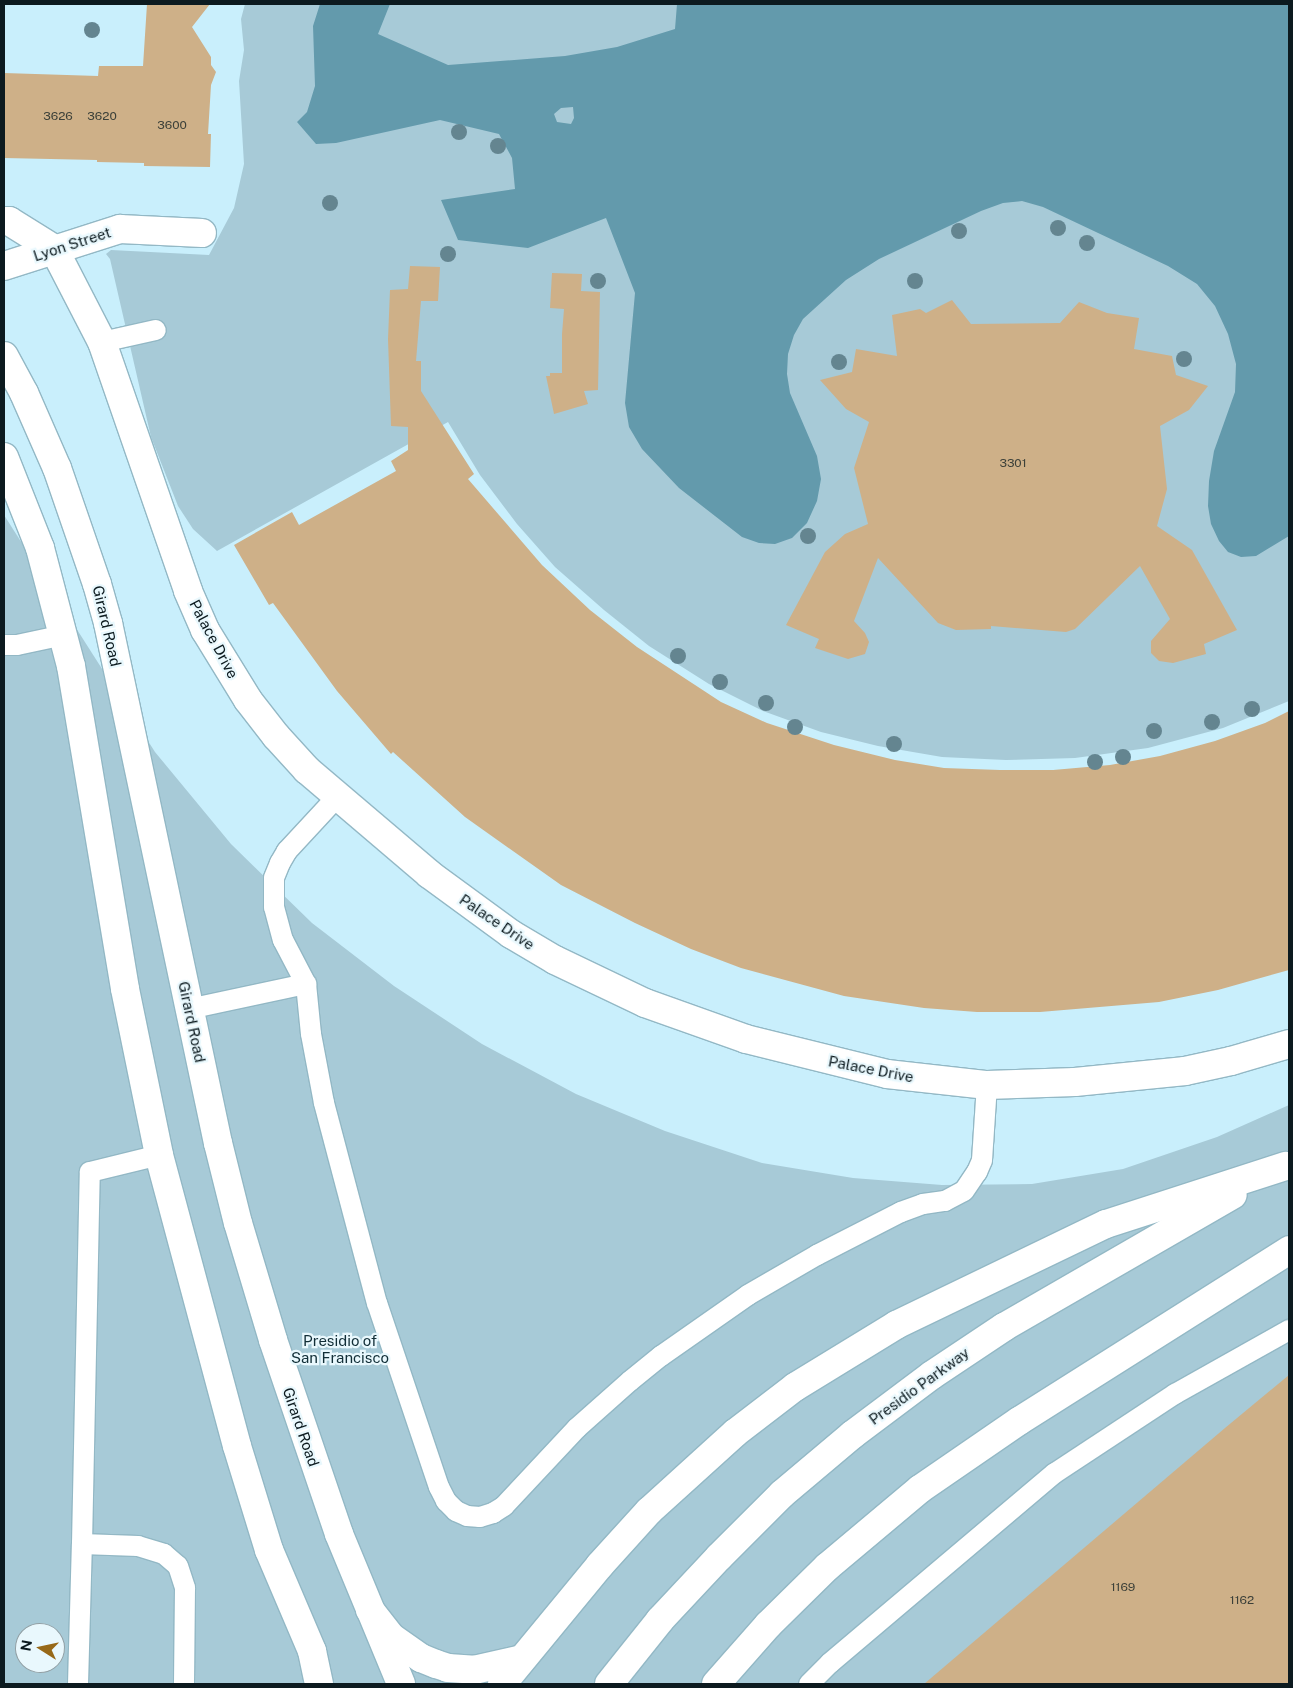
<!DOCTYPE html>
<style>
body{margin:0}
#map{position:relative;width:1293px;height:1688px;overflow:hidden;background:#c9effc;font-family:"Public Sans",sans-serif}
div>[style]{position:absolute}
.green>*{inset:0;background:#a7cad7}
.water>*{inset:0;background:#639aac}
.building>*{inset:0;background:#ceb088}
.roads{filter:drop-shadow(1px 0 #93b8c5) drop-shadow(-1px 0 #93b8c5) drop-shadow(0 1px #93b8c5) drop-shadow(0 -1px #93b8c5)}
.service>*{height:20px;margin:-10px;padding:0 10px;transform-origin:10px;border-radius:10px;background:#fff}
.minor>*{height:28px;margin:-14px;padding:0 14px;transform-origin:14px;border-radius:14px;background:#fff}
.secondary>*{height:28px;margin:-14px;padding:0 14px;transform-origin:14px;border-radius:14px;background:#fff}
.motorway>*{height:28px;margin:-14px;padding:0 14px;transform-origin:14px;border-radius:14px;background:#fff}
.trees>*{width:16px;height:16px;margin:-8px;border-radius:50%;background:#648590}
span{translate:-50% -50%;white-space:nowrap;text-align:center;line-height:1.15;-webkit-text-stroke:4.5px #e9f8fd;paint-order:stroke}
.number-label{font-size:12px;color:#3c4039}
.number-label span{-webkit-text-stroke-width:0}
.street-label{font-size:15px;color:#0c1a1f}
.park-label{font-size:15px;color:#112e37}
.frame{position:absolute;inset:0;border:5px solid #0c1a1f;pointer-events:none}
.north{position:absolute;left:15px;top:1623px;width:50px;height:50px;box-sizing:border-box;background:#e9f8fd;border:1px solid #919fa4;border-radius:50%;rotate:280deg;font-size:14px;font-weight:700;line-height:20px;text-align:center;color:#0c1a1f}
.north::after{content:'';display:block;margin:auto;width:18px;height:22px;background:#976919;clip-path:polygon(50% 0,100% 100%,50% 72%,0 100%)}
</style>
<div id="map">
<div class="green">
<i style="clip-path:polygon(245px 4px,1289px 4px,1289px 701px,1223px 728px,1148px 748px,1075px 758px,1006px 760px,942px 757px,878px 746px,821px 732px,763px 711px,709px 684px,649px 646px,604px 610px,555px 567px,517px 524px,480px 475px,448px 422px,217px 551px,193px 529px,178px 506px,151px 437px,110px 259px,106px 254px,111px 250px,209px 255px,234px 208px,244px 164px,239px 81px,244px 50px,241px 19px)"></i>
<i style="clip-path:polygon(evenodd,4px 515px,155px 752px,231px 844px,312px 923px,394px 986px,482px 1044px,576px 1094px,665px 1131px,762px 1163px,853px 1178px,942px 1185px,1032px 1184px,1123px 1169px,1217px 1137px,1289px 1105px,1289px 1684px,4px 1684px,4px 515px,25px 1633px,55px 1633px,55px 1663px,25px 1663px,25px 1633px)"></i>
</div>
<div class="water">
<i style="clip-path:polygon(evenodd,320px 4px,390px 4px,378px 34px,448px 65px,565px 56px,617px 47px,675px 29px,677px 4px,1289px 4px,1289px 536px,1256px 556px,1241px 557px,1228px 552px,1219px 541px,1211px 524px,1208px 506px,1209px 481px,1214px 451px,1235px 392px,1236px 364px,1228px 334px,1215px 306px,1197px 284px,1168px 266px,1043px 207px,1022px 201px,1003px 203px,981px 211px,879px 259px,846px 280px,803px 319px,794px 335px,788px 354px,787px 374px,790px 393px,817px 456px,821px 479px,817px 501px,807px 523px,792px 538px,775px 544px,759px 543px,742px 537px,679px 488px,642px 449px,629px 427px,625px 403px,635px 293px,606px 218px,528px 248px,458px 240px,441px 200px,515px 189px,512px 158px,499px 134px,440px 120px,336px 143px,316px 144px,297px 122px,307px 112px,315px 86px,313px 26px,320px 4px,573px 107px,574px 118px,571px 124px,557px 122px,554px 114px,561px 108px,573px 107px)"></i>
</div>
<div class="building">
<i style="clip-path:polygon(147px 4px,210px 4px,192px 27px,211px 57px,211px 65px,216px 72px,211px 85px,208px 134px,211px 134px,210px 167px,144px 166px,144px 163px,97px 162px,97px 160px,4px 158px,4px 73px,98px 76px,99px 66px,143px 66px)"></i>
<i style="clip-path:polygon(410px 266px,440px 267px,438px 301px,421px 301px,416px 361px,421px 361px,421px 391px,474px 474px,468px 479px,542px 565px,590px 610px,637px 647px,721px 702px,767px 723px,834px 745px,895px 760px,944px 768px,1000px 770px,1053px 770px,1110px 765px,1160px 756px,1215px 741px,1265px 723px,1289px 711px,1289px 970px,1218px 990px,1159px 1002px,1040px 1012px,977px 1012px,924px 1008px,844px 996px,741px 968px,691px 949px,635px 923px,561px 885px,465px 817px,393px 752px,391px 754px,337px 691px,273px 603px,269px 605px,234px 545px,292px 512px,299px 525px,396px 471px,391px 461px,408px 450px,408px 427px,391px 426px,388px 339px,390px 290px,408px 289px)"></i>
<i style="clip-path:polygon(552px 273px,582px 274px,581px 291px,600px 292px,598px 390px,584px 391px,588px 404px,554px 414px,546px 376px,550px 376px,550px 373px,562px 373px,562px 334px,564px 309px,550px 308px)"></i>
<i style="clip-path:polygon(952px 300px,971px 324px,1060px 323px,1079px 302px,1107px 313px,1139px 318px,1134px 349px,1172px 356px,1176px 375px,1208px 386px,1189px 410px,1160px 426px,1167px 489px,1157px 526px,1192px 550px,1237px 630px,1204px 644px,1206px 654px,1173px 663px,1159px 661px,1151px 653px,1151px 641px,1170px 619px,1140px 566px,1075px 629px,1066px 632px,991px 626px,991px 629px,956px 630px,938px 623px,878px 558px,854px 621px,865px 633px,869px 642px,865px 654px,848px 659px,815px 648px,819px 639px,786px 625px,825px 552px,845px 534px,868px 524px,854px 468px,869px 422px,846px 409px,820px 380px,852px 372px,856px 349px,897px 356px,892px 315px,920px 309px,926px 313px)"></i>
<i style="clip-path:polygon(1289px 1375px,1289px 1684px,924px 1684px,1225px 1428px)"></i>
</div>
<div class="roads">
<div class="service">
<i style="left:102px;top:342px;width:55px;rotate:-12.5deg"></i>
<i style="left:4px;top:645px;width:13px"></i>
<i style="left:17px;top:645px;width:48px;rotate:-12deg"></i>
<i style="left:337px;top:797px;width:74px;rotate:132.8deg"></i>
<i style="left:287px;top:851px;width:14px;rotate:120deg"></i>
<i style="left:280px;top:863px;width:16px;rotate:112deg"></i>
<i style="left:274px;top:878px;width:29px;rotate:90deg"></i>
<i style="left:274px;top:907px;width:34px;rotate:75deg"></i>
<i style="left:283px;top:940px;width:50px;rotate:62.4deg"></i>
<i style="left:306px;top:984px;width:50px;rotate:84.3deg"></i>
<i style="left:311px;top:1034px;width:70px;rotate:79.3deg"></i>
<i style="left:324px;top:1103px;width:207px;rotate:75.2deg"></i>
<i style="left:377px;top:1303px;width:194px;rotate:71.4deg"></i>
<i style="left:439px;top:1487px;width:16px;rotate:63deg"></i>
<i style="left:446px;top:1501px;width:14px;rotate:45deg"></i>
<i style="left:456px;top:1511px;width:12px;rotate:24deg"></i>
<i style="left:467px;top:1516px;width:13px;rotate:4deg"></i>
<i style="left:480px;top:1517px;width:14px;rotate:-17deg"></i>
<i style="left:493px;top:1513px;width:13px;rotate:-32deg"></i>
<i style="left:504px;top:1506px;width:107px;rotate:-46.9deg"></i>
<i style="left:577px;top:1428px;width:71px;rotate:-41.6deg"></i>
<i style="left:630px;top:1381px;width:40px;rotate:-39deg"></i>
<i style="left:661px;top:1356px;width:106px;rotate:-35deg"></i>
<i style="left:748px;top:1295px;width:80px;rotate:-30.1deg"></i>
<i style="left:817px;top:1255px;width:94px;rotate:-27.1deg"></i>
<i style="left:901px;top:1212px;width:23px;rotate:-20deg"></i>
<i style="left:923px;top:1204px;width:22px;rotate:-8deg"></i>
<i style="left:945px;top:1201px;width:21px;rotate:-28deg"></i>
<i style="left:964px;top:1191px;width:23px;rotate:-56deg"></i>
<i style="left:977px;top:1172px;width:13px;rotate:-67deg"></i>
<i style="left:982px;top:1160px;width:75px;rotate:-86.2deg"></i>
<i style="left:189px;top:1009px;width:120px;rotate:-12.1deg"></i>
<i style="left:82px;top:1544px;width:372px;rotate:-88.8deg"></i>
<i style="left:90px;top:1172px;width:71px;rotate:-13.8deg"></i>
<i style="left:78px;top:1684px;width:140px;rotate:-88.4deg"></i>
<i style="left:82px;top:1544px;width:56px;rotate:2deg"></i>
<i style="left:138px;top:1546px;width:27px;rotate:17deg"></i>
<i style="left:164px;top:1554px;width:18px;rotate:41deg"></i>
<i style="left:178px;top:1566px;width:23px;rotate:72deg"></i>
<i style="left:185px;top:1588px;width:96px;rotate:90.6deg"></i>
<i style="left:809px;top:1684px;width:30px;rotate:-45deg"></i>
<i style="left:830px;top:1663px;width:294px;rotate:-40.2deg"></i>
<i style="left:1055px;top:1473px;width:144px;rotate:-33.4deg"></i>
<i style="left:1175px;top:1394px;width:131px;rotate:-29.3deg"></i>
</div>
<div class="minor">
<i style="left:54px;top:249px;width:105px;rotate:62.7deg"></i>
<i style="left:102px;top:342px;width:263px;rotate:70.9deg"></i>
<i style="left:188px;top:591px;width:43px;rotate:66.4deg"></i>
<i style="left:205px;top:630px;width:82px;rotate:58.4deg"></i>
<i style="left:248px;top:700px;width:46px;rotate:52.1deg"></i>
<i style="left:276px;top:736px;width:46px;rotate:47.6deg"></i>
<i style="left:307px;top:770px;width:160px;rotate:40.4deg"></i>
<i style="left:429px;top:874px;width:102px;rotate:36.2deg"></i>
<i style="left:511px;top:934px;width:51px;rotate:30.6deg"></i>
<i style="left:555px;top:960px;width:100px;rotate:25.5deg"></i>
<i style="left:645px;top:1003px;width:107px;rotate:19.6deg"></i>
<i style="left:746px;top:1039px;width:145px;rotate:13.9deg"></i>
<i style="left:887px;top:1074px;width:101px;rotate:6.3deg"></i>
<i style="left:987px;top:1085px;width:88px;rotate:-2deg"></i>
<i style="left:1075px;top:1082px;width:111px;rotate:-5.7deg"></i>
<i style="left:1185px;top:1071px;width:47px;rotate:-12.3deg"></i>
<i style="left:1231px;top:1061px;width:60px;rotate:-16.3deg"></i>
<i style="left:4px;top:266px;width:122px;rotate:-17.7deg"></i>
<i style="left:120px;top:229px;width:82px;rotate:2.8deg"></i>
</div>
<div class="secondary">
<i style="left:4px;top:221px;width:5px"></i>
<i style="left:9px;top:221px;width:53px;rotate:31.9deg"></i>
<i style="left:4px;top:356px;width:42px;rotate:61.6deg"></i>
<i style="left:24px;top:393px;width:82px;rotate:66.3deg"></i>
<i style="left:57px;top:468px;width:123px;rotate:71deg"></i>
<i style="left:97px;top:584px;width:41px;rotate:74.2deg"></i>
<i style="left:108px;top:623px;width:532px;rotate:78.06deg"></i>
<i style="left:218px;top:1143px;width:82px;rotate:76deg"></i>
<i style="left:238px;top:1223px;width:122px;rotate:73.3deg"></i>
<i style="left:273px;top:1340px;width:205px;rotate:71.2deg"></i>
<i style="left:339px;top:1534px;width:162px;rotate:67.5deg"></i>
<i style="left:4px;top:457px;width:98px;rotate:68.4deg"></i>
<i style="left:40px;top:548px;width:122px;rotate:75.3deg"></i>
<i style="left:71px;top:666px;width:327px;rotate:80.5deg"></i>
<i style="left:125px;top:989px;width:169px;rotate:78.4deg"></i>
<i style="left:159px;top:1155px;width:301px;rotate:75deg"></i>
<i style="left:237px;top:1446px;width:109px;rotate:72.9deg"></i>
<i style="left:269px;top:1550px;width:110px;rotate:66.9deg"></i>
</div>
<div class="motorway">
<i style="left:370px;top:1610px;width:34px;rotate:52deg"></i>
<i style="left:391px;top:1637px;width:37px;rotate:35deg"></i>
<i style="left:421px;top:1658px;width:16px;rotate:22deg"></i>
<i style="left:436px;top:1664px;width:13px;rotate:18deg"></i>
<i style="left:448px;top:1668px;width:26px;rotate:4deg"></i>
<i style="left:474px;top:1670px;width:49px;rotate:-12.9deg"></i>
<i style="left:312px;top:1651px;width:34px;rotate:78deg"></i>
<i style="left:502px;top:1684px;width:154px;rotate:-50.5deg"></i>
<i style="left:600px;top:1565px;width:73px;rotate:-47.8deg"></i>
<i style="left:649px;top:1511px;width:116px;rotate:-42.2deg"></i>
<i style="left:735px;top:1433px;width:76px;rotate:-37.5deg"></i>
<i style="left:795px;top:1387px;width:119px;rotate:-31.5deg"></i>
<i style="left:896px;top:1325px;width:233px;rotate:-25.7deg"></i>
<i style="left:1106px;top:1224px;width:189px;rotate:-17.9deg"></i>
<i style="left:609px;top:1684px;width:82px;rotate:-51.4deg"></i>
<i style="left:660px;top:1620px;width:86px;rotate:-46.9deg"></i>
<i style="left:719px;top:1557px;width:89px;rotate:-45deg"></i>
<i style="left:782px;top:1494px;width:92px;rotate:-40.1deg"></i>
<i style="left:852px;top:1435px;width:100px;rotate:-36.9deg"></i>
<i style="left:932px;top:1375px;width:87px;rotate:-33.7deg"></i>
<i style="left:1004px;top:1327px;width:264px;rotate:-30deg"></i>
<i style="left:716px;top:1684px;width:79px;rotate:-48.6deg"></i>
<i style="left:768px;top:1625px;width:83px;rotate:-44.5deg"></i>
<i style="left:827px;top:1567px;width:121px;rotate:-40deg"></i>
<i style="left:920px;top:1489px;width:120px;rotate:-34.5deg"></i>
<i style="left:1019px;top:1421px;width:320px;rotate:-32.3deg"></i>
</div>
</div>
<div class="trees">
<i style="left:92px;top:30px"></i>
<i style="left:459px;top:132px"></i>
<i style="left:498px;top:146px"></i>
<i style="left:330px;top:203px"></i>
<i style="left:1058px;top:228px"></i>
<i style="left:959px;top:231px"></i>
<i style="left:1087px;top:243px"></i>
<i style="left:448px;top:254px"></i>
<i style="left:598px;top:281px"></i>
<i style="left:915px;top:281px"></i>
<i style="left:1184px;top:359px"></i>
<i style="left:839px;top:362px"></i>
<i style="left:808px;top:536px"></i>
<i style="left:678px;top:656px"></i>
<i style="left:720px;top:682px"></i>
<i style="left:766px;top:703px"></i>
<i style="left:1252px;top:709px"></i>
<i style="left:1212px;top:722px"></i>
<i style="left:795px;top:727px"></i>
<i style="left:1154px;top:731px"></i>
<i style="left:894px;top:744px"></i>
<i style="left:1123px;top:757px"></i>
<i style="left:1095px;top:762px"></i>
</div>
<div class="number-label">
<span style="left:58px;top:117px">3626</span>
<span style="left:102px;top:117px">3620</span>
<span style="left:172px;top:126px">3600</span>
<span style="left:1013px;top:464px">3301</span>
<span style="left:1123px;top:1588px">1169</span>
<span style="left:1242px;top:1601px">1162</span>
</div>
<div class="street-label">
<span style="left:72px;top:244px;rotate:-18deg">Lyon Street</span>
<span style="left:107px;top:626px;rotate:77deg">Girard Road</span>
<span style="left:214px;top:639px;rotate:62deg">Palace Drive</span>
<span style="left:497px;top:922px;rotate:34deg">Palace Drive</span>
<span style="left:192px;top:1022px;rotate:78deg">Girard Road</span>
<span style="left:871px;top:1069px;rotate:11deg">Palace Drive</span>
<span style="left:919px;top:1386px;rotate:-36deg">Presidio Parkway</span>
<span style="left:301px;top:1427px;rotate:71deg">Girard Road</span>
</div>
<div class="park-label">
<span style="left:340px;top:1349px">Presidio of<br>San Francisco</span>
</div>
<div class="frame"></div>
<div class="north">N</div>
</div>
